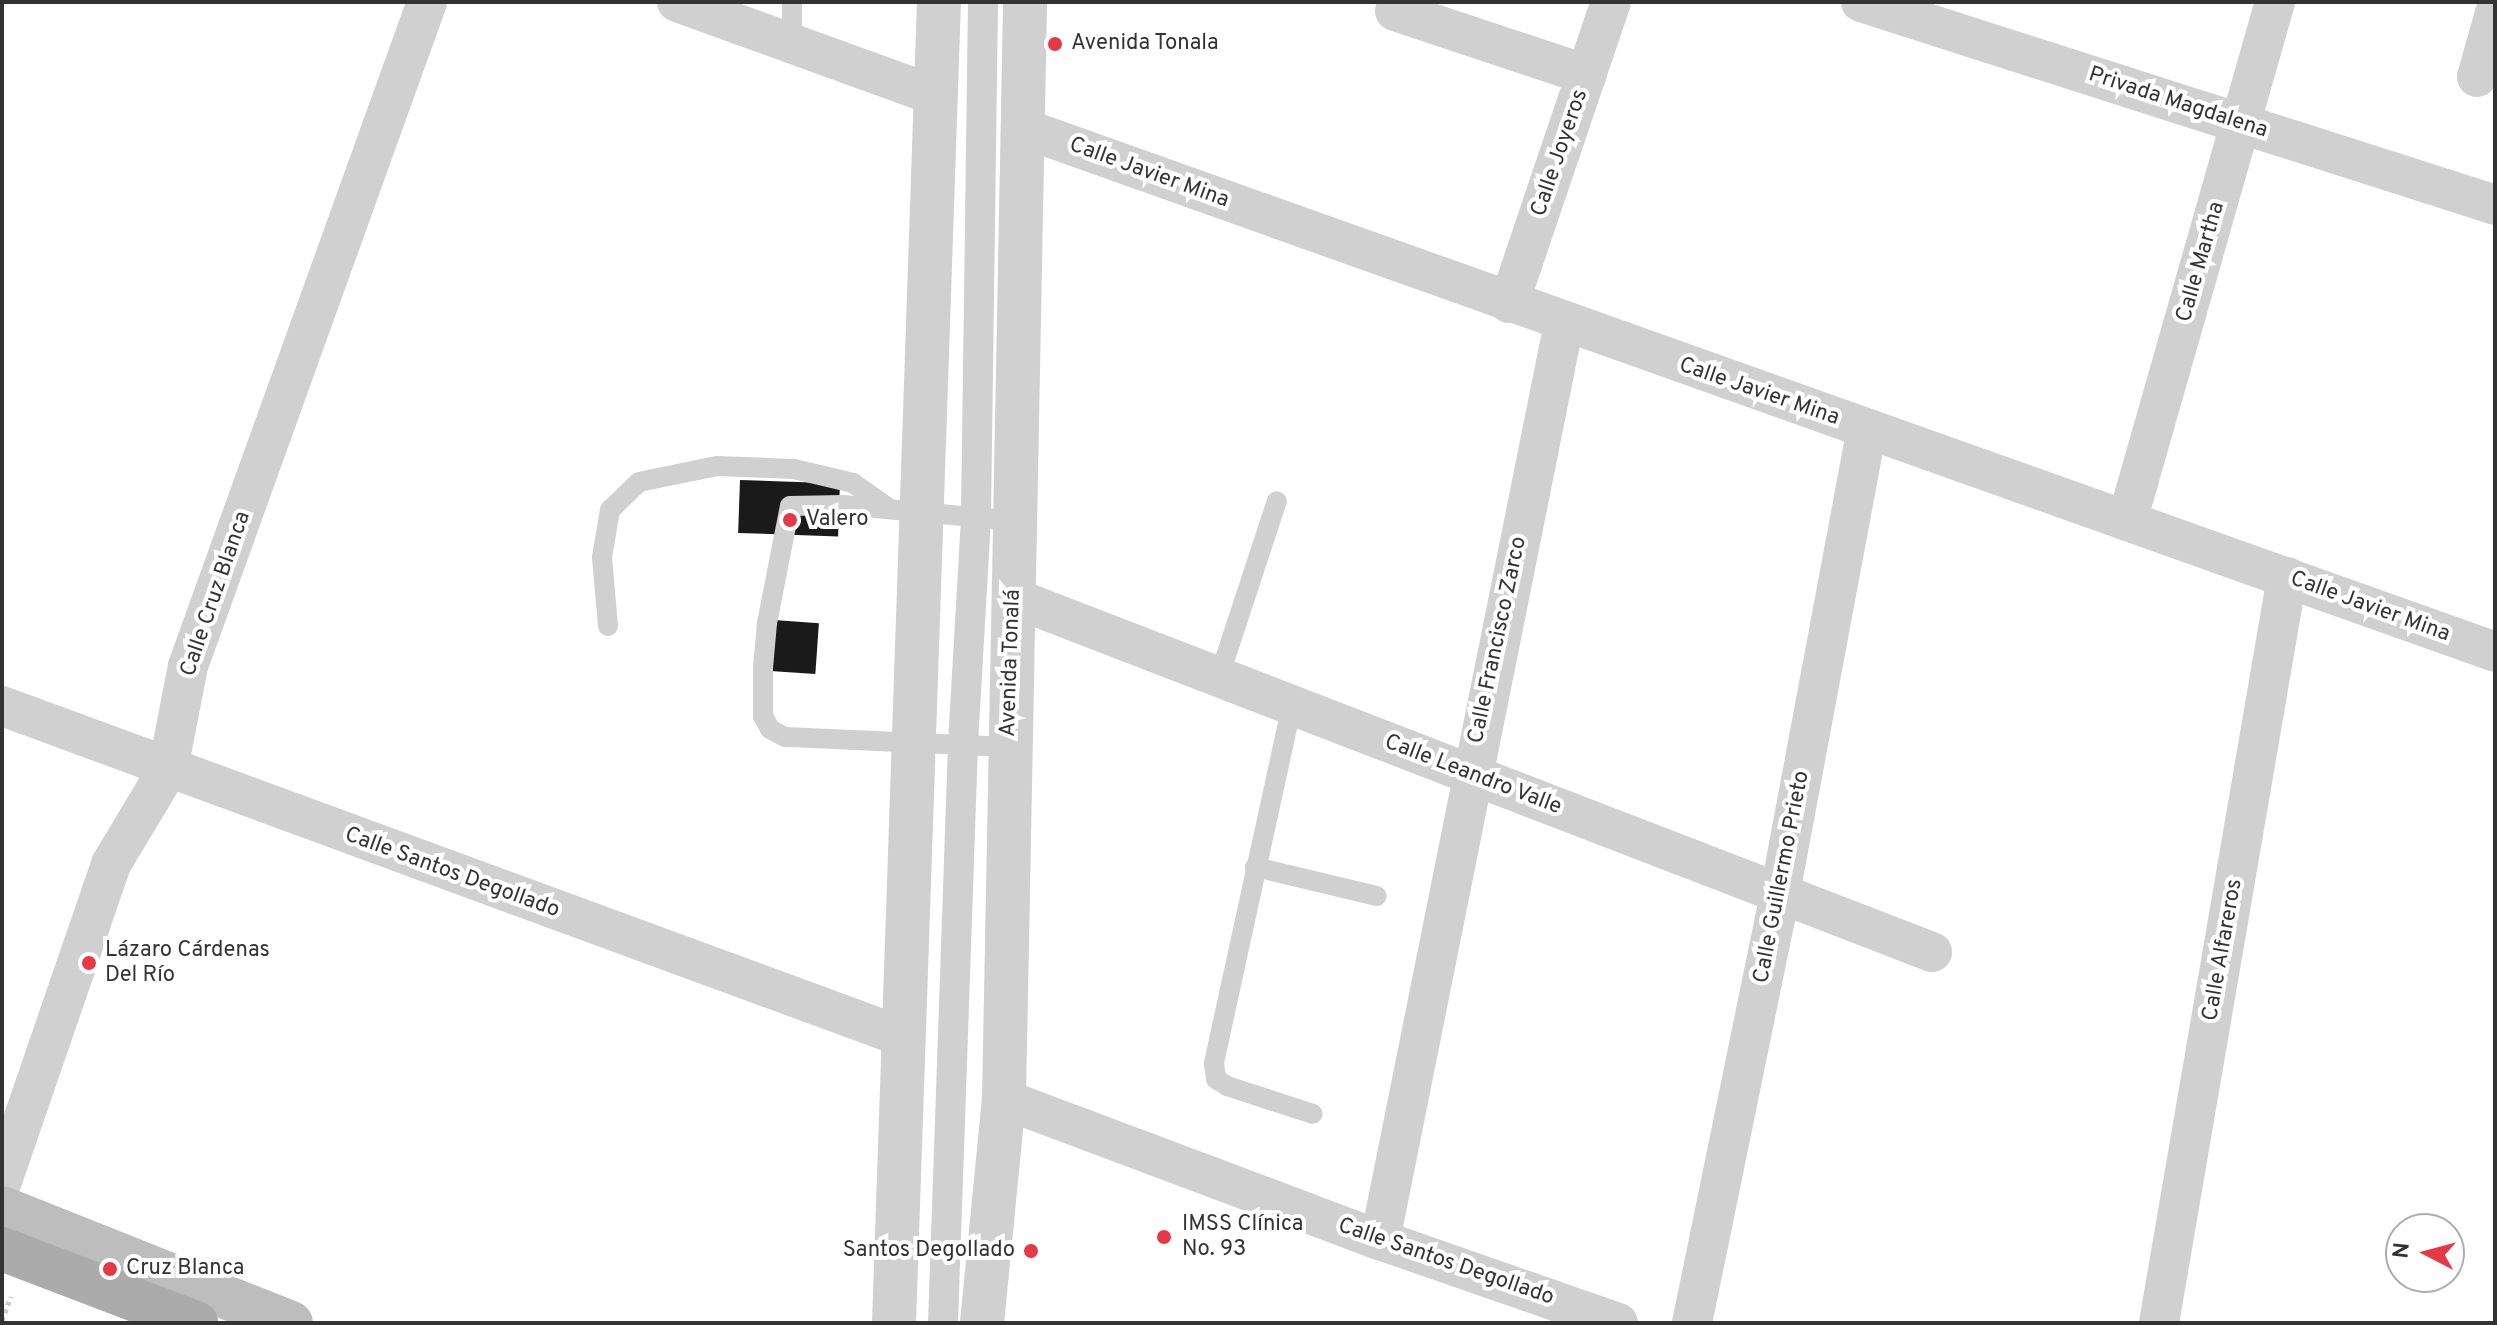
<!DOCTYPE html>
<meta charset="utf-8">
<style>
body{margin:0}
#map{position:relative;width:2497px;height:1325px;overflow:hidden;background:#fff;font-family:Overpass,sans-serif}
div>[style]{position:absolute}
.building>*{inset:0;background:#1a1a1a;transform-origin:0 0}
.path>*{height:5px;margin-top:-2.5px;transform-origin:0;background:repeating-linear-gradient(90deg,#cdcdcd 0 4px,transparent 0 8px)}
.service>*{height:20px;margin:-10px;padding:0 10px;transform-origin:10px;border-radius:10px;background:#d0d0d0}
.pedestrian>*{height:30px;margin:-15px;padding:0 15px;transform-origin:15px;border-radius:15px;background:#d0d0d0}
.minor>*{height:40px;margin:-20px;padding:0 20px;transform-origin:20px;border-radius:20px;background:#d0d0d0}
.tertiary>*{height:44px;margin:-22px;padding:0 22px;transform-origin:22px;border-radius:22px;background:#d0d0d0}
.secondary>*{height:44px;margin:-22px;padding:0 22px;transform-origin:22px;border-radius:22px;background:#bdbdbd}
.primary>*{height:44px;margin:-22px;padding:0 22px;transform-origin:22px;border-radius:22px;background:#ababab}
.dots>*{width:22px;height:22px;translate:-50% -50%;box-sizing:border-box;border:4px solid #fff;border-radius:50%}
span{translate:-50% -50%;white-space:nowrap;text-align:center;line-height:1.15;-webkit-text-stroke:8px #fff;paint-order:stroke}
.poi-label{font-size:22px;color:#333}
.left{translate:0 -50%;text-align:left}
.right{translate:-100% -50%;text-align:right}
.street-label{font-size:22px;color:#333}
.frame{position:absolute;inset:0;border:4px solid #333;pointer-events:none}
.north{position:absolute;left:2385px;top:1213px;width:80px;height:80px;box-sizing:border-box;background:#fff;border:2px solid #adadad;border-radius:50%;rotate:276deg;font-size:22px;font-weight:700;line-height:32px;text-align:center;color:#333}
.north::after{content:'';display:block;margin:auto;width:28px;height:36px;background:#e63946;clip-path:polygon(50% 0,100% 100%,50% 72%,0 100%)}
</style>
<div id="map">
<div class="building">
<i style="left:740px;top:480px;width:100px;height:53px;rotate:2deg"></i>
<i style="left:774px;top:620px;width:45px;height:51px;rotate:4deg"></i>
</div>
<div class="path">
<i style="left:2px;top:1320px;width:25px;rotate:-69deg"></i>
</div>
<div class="service">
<i style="left:792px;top:2px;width:41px;rotate:90deg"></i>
<i style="left:608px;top:626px;width:69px;rotate:-95deg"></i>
<i style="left:602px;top:557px;width:48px;rotate:-80.3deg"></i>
<i style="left:610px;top:510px;width:40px;rotate:-44deg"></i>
<i style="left:639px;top:482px;width:80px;rotate:-11.6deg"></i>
<i style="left:717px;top:466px;width:77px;rotate:2.2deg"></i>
<i style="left:794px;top:469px;width:61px;rotate:13.3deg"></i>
<i style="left:853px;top:483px;width:45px;rotate:35.1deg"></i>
<i style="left:1219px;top:677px;width:185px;rotate:-71.8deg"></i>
<i style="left:1292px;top:705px;width:367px;rotate:102.3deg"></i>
<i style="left:1214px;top:1064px;width:15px;rotate:82deg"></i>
<i style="left:1216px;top:1079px;width:13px;rotate:32deg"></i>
<i style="left:1227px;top:1086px;width:90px;rotate:18deg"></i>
<i style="left:1008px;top:747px;width:223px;rotate:-177.4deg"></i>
<i style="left:785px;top:737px;width:17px;rotate:-152deg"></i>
<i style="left:770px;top:729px;width:15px;rotate:-118deg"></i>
<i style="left:763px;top:716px;width:48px;rotate:-90deg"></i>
<i style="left:763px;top:668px;width:45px;rotate:-84.9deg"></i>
<i style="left:767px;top:623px;width:119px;rotate:-78.9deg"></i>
<i style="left:790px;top:506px;width:53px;rotate:-1.1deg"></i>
<i style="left:843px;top:505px;width:172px;rotate:5.3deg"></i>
<i style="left:1255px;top:867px;width:125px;rotate:13.4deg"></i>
</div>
<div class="pedestrian">
<i style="left:943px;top:1323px;width:579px;rotate:-88.02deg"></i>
<i style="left:963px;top:744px;width:228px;rotate:-86.7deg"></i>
<i style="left:976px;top:516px;width:514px;rotate:-89.22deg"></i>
</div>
<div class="minor">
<i style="left:677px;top:2px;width:276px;rotate:19.9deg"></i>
<i style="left:1861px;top:2px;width:666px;rotate:17.75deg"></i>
<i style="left:1395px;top:11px;width:202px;rotate:18.4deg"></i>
<i style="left:2477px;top:77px;width:66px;rotate:-74.3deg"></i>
<i style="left:1023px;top:128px;width:1562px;rotate:19.59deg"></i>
<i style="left:1509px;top:303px;width:318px;rotate:-71.3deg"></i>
<i style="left:2127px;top:521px;width:540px;rotate:-74.08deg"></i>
<i style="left:1014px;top:598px;width:984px;rotate:21.09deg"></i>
<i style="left:2px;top:706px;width:960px;rotate:20.17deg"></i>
<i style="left:1004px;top:1099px;width:402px;rotate:20.6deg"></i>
<i style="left:1380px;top:1240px;width:252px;rotate:19.2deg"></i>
<i style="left:2px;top:1181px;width:335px;rotate:-71deg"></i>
<i style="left:111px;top:864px;width:111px;rotate:-59deg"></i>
<i style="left:168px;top:769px;width:105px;rotate:-79deg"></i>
<i style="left:188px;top:666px;width:706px;rotate:-70.2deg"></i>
<i style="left:1380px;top:1240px;width:935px;rotate:-78.65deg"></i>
<i style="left:1692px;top:1323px;width:439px;rotate:-78.4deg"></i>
<i style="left:1780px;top:893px;width:471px;rotate:-79.4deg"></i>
<i style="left:2159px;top:1323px;width:757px;rotate:-80.26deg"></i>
</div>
<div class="tertiary">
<i style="left:894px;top:1323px;width:1322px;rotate:-88.05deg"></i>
<i style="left:982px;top:1323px;width:225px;rotate:-84.4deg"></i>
<i style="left:1004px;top:1099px;width:1097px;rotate:-88.9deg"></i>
</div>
<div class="secondary">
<i style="left:2px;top:1208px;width:311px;rotate:21.7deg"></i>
</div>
<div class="primary">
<i style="left:2px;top:1249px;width:208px;rotate:20.9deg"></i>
</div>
<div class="dots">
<i style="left:1055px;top:44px;background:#e63946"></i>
<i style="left:790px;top:520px;background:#e63946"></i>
<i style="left:89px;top:963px;background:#e63946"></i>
<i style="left:1164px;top:1237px;background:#e63946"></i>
<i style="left:1031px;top:1251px;background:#e63946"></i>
<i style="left:110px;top:1269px;background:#e63946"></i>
</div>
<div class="poi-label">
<span class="left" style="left:1071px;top:44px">Avenida Tonala</span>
<span class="left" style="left:806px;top:520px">Valero</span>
<span class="left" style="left:105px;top:963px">Lázaro Cárdenas<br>Del Río</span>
<span class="left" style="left:1182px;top:1237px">IMSS Clínica<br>No. 93</span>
<span class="right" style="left:1015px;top:1251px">Santos Degollado</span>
<span class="left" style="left:126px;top:1269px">Cruz Blanca</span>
</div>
<div class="street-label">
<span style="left:2178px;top:103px;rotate:18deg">Privada Magdalena</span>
<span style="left:1560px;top:153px;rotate:-71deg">Calle Joyeros</span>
<span style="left:1149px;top:173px;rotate:20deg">Calle Javier Mina</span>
<span style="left:2201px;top:262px;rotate:-74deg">Calle Martha</span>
<span style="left:1759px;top:392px;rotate:19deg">Calle Javier Mina</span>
<span style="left:216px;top:594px;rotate:-71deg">Calle Cruz Blanca</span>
<span style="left:2370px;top:607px;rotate:20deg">Calle Javier Mina</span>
<span style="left:1498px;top:640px;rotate:-78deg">Calle Francisco Zarco</span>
<span style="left:1011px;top:663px;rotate:-88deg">Avenida Tonalá</span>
<span style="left:1473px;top:775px;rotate:21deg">Calle Leandro Valle</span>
<span style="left:452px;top:873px;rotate:20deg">Calle Santos Degollado</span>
<span style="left:1782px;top:877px;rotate:-79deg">Calle Guillermo Prieto</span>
<span style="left:2223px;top:950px;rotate:-80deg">Calle Alfareros</span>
<span style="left:1446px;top:1262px;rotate:19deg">Calle Santos Degollado</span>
</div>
<div class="frame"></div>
<div class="north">N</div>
</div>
